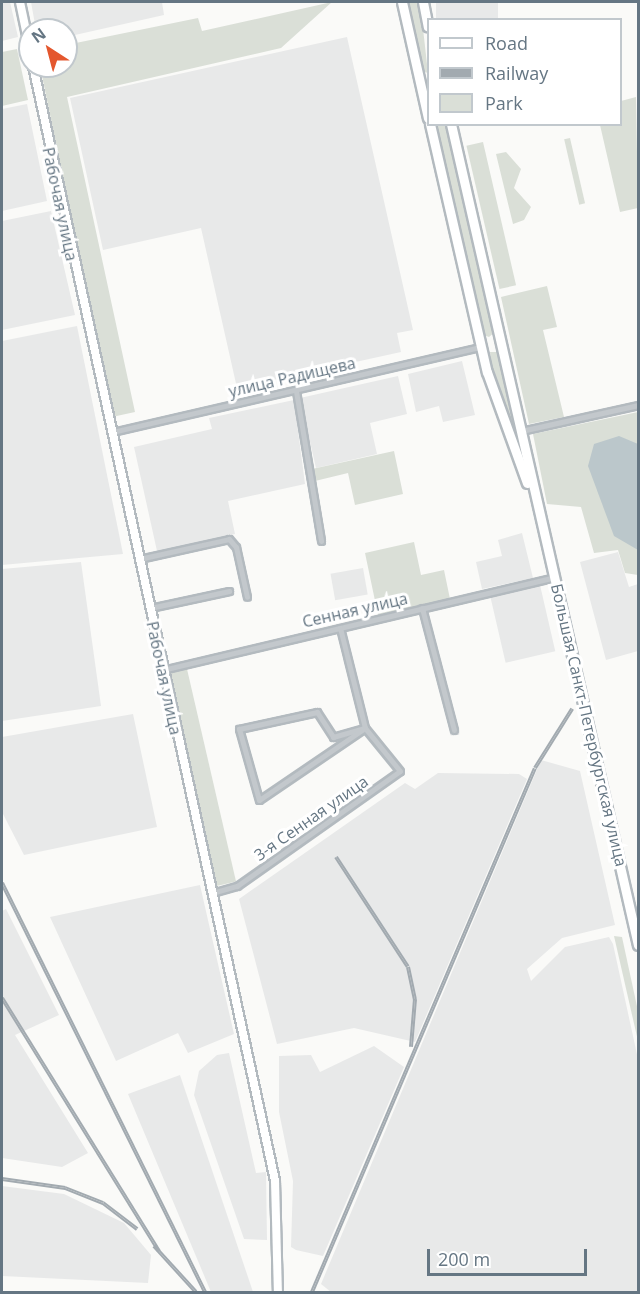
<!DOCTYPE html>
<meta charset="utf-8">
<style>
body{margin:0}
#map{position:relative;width:640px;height:1294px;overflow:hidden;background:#fafaf8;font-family:"Open Sans",sans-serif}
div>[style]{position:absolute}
.built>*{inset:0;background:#e8e9e9;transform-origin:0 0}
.green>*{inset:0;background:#dadfd7;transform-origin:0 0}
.water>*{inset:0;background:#bbc7cb}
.roads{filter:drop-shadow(2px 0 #b3babf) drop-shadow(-2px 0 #b3babf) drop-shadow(0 2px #b3babf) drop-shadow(0 -2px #b3babf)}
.pedestrian>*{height:4.5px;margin:-2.25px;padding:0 2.25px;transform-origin:2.25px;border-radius:2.25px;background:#c3c8cc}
.minor>*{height:5px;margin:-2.5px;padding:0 2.5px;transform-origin:2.5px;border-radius:2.5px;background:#c3c8cc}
.secondary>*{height:8px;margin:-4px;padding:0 4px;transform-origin:4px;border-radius:4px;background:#fff}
.primary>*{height:9px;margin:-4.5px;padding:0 4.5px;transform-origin:4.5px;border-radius:4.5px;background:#fff}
.rail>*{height:4px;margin-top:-2px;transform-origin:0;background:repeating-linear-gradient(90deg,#fff 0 4.5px,#a2aab0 0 9px);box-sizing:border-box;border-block:2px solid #a2aab0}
span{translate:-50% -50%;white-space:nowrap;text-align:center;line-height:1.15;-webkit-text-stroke:6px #fff;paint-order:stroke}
.street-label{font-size:16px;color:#657683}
.frame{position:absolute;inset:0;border:3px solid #657683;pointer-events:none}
.legend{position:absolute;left:427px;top:18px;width:195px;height:108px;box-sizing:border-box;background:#fff;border:2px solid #c1c8cd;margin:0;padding:8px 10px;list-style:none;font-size:18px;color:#657683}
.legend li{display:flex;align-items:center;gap:12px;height:30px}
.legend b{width:30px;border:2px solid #c1c8cd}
.north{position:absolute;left:18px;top:18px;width:60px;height:60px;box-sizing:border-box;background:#fff;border:2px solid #c1c8cd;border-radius:50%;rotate:324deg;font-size:16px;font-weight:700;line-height:24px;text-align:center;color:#657683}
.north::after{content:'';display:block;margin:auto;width:21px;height:27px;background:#e4572e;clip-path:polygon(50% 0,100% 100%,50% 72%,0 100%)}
.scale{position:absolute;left:427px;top:1249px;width:160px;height:27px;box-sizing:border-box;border:3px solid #657683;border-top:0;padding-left:8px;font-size:18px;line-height:21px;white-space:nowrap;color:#657683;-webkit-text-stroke:4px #fff;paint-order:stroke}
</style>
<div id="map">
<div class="built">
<i style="clip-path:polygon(2px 2px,10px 2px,18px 37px,2px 41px)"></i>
<i style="clip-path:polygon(31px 2px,162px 2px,164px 15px,66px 37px,66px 30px,36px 30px)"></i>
<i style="left:436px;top:2px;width:62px;height:17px"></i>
<i style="clip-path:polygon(347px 37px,413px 330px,397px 333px,401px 352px,237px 388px,201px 228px,103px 250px,70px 98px)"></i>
<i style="clip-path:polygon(27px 104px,47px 201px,2px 211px,2px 109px)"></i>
<i style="clip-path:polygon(51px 211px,75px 315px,2px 330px,2px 221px)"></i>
<i style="clip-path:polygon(77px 326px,123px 554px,2px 565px,2px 341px)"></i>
<i style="clip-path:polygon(462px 361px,475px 415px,443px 422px,439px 406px,416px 412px,408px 374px)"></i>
<i style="clip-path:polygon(398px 376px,407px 414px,370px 423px,377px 454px,316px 468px,300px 398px)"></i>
<i style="clip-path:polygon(294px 400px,305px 484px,228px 501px,235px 534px,157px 551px,134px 447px,212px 429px,209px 418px)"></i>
<i style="clip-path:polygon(522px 533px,533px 578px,482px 589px,476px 562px,502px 556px,498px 540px)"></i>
<i style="clip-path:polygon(618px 552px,629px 587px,638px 584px,638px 651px,606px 660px,580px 562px)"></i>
<i style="clip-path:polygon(81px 562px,101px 706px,2px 721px,2px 569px)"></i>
<i style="left:363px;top:568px;width:27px;height:33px;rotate:80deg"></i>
<i style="left:540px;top:585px;width:68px;height:51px;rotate:77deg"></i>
<i style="clip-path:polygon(133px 714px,157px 827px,24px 855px,2px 812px,2px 737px)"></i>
<i style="clip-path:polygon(541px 760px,580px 771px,615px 925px,562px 938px,527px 969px,531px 981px,565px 947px,609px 937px,613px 944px,638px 1059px,638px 1292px,331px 1292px,321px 1284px)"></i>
<i style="clip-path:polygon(438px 773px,519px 774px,527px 779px,415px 1042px,354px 1028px,277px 1044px,239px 899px,405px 783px,415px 789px)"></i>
<i style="clip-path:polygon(200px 885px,234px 1034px,188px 1053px,178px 1033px,116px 1061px,50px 917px)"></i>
<i style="clip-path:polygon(6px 909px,59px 1015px,15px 1035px,88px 1153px,62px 1167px,2px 1158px,2px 911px)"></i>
<i style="clip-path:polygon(374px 1046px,404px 1067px,323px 1256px,296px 1250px,291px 1247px,293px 1181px,279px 1112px,279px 1056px,311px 1055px,320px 1072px)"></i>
<i style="clip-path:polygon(229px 1053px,256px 1173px,266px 1172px,267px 1240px,244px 1239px,194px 1095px,199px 1071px,217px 1055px)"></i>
<i style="clip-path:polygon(180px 1075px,253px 1292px,211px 1292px,128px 1094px)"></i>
<i style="clip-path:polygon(2px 1186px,64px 1194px,124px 1223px,151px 1255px,148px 1283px,2px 1276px)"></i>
</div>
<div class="green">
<i style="clip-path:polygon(332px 2px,281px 48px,67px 97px,135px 412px,112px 417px,40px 66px,66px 66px,66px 45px,198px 18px,202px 31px)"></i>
<i style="clip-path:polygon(406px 2px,420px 2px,428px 73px,421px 71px)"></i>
<i style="clip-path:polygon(17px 49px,28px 100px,2px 106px,2px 52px)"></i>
<i style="clip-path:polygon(636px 97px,638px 208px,620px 212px,600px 125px,620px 124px,621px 101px)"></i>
<i style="clip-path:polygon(434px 125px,449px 125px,496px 331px,489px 337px,481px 334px)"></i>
<i style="left:570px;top:138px;width:67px;height:6px;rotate:77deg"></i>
<i style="left:483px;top:142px;width:147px;height:17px;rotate:77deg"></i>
<i style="clip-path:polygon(506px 152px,521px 169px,514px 188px,531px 207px,524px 220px,513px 224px,496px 154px)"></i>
<i style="clip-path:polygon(547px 286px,557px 327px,543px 330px,564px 417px,529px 424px,501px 297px)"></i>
<i style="clip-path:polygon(490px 352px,499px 352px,526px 467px,492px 375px)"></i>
<i style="clip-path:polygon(638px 412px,638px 575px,625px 573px,618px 550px,594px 553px,581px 507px,547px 504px,533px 434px)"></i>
<i style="clip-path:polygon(394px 451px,403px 494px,355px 505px,348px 473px,315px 481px,312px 469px)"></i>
<i style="clip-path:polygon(414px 542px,421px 575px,444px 570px,450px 599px,378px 615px,365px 553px)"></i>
<i style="left:187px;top:669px;width:218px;height:21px;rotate:77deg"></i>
<i style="clip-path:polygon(614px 936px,622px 937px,638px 1011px,638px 1041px)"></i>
</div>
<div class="water">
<i style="clip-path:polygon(619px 436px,638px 444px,638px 550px,614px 536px,588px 466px,594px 444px)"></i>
</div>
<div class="roads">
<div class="pedestrian">
<i style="left:212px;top:893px;width:26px;rotate:-16deg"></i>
</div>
<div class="minor">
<i style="left:296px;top:391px;width:152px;rotate:80.5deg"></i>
<i style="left:521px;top:431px;width:120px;rotate:-12.5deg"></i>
<i style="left:112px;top:432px;width:379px;rotate:-13deg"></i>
<i style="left:139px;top:559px;width:92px;rotate:-12.5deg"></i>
<i style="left:229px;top:539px;width:11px;rotate:49deg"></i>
<i style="left:236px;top:547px;width:51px;rotate:77.6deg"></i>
<i style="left:150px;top:608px;width:81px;rotate:-12.1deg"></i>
<i style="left:422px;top:608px;width:126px;rotate:75.3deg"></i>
<i style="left:162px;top:670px;width:403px;rotate:-13.3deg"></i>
<i style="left:317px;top:712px;width:30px;rotate:57deg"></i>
<i style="left:333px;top:737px;width:33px;rotate:-16deg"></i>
<i style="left:365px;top:728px;width:128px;rotate:145.8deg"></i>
<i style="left:259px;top:800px;width:74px;rotate:-105.7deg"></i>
<i style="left:239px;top:729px;width:80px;rotate:-12.3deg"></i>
<i style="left:237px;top:886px;width:199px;rotate:-35.2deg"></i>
<i style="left:400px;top:771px;width:55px;rotate:-129.1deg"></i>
<i style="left:365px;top:728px;width:103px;rotate:-104deg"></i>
</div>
<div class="secondary">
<i style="left:20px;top:2px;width:49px;rotate:78.2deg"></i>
<i style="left:33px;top:66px;width:1141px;rotate:77.75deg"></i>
<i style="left:275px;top:1181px;width:111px;rotate:88.5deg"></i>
</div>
<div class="primary">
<i style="left:402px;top:2px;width:119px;rotate:77.4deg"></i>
<i style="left:423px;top:2px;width:25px;rotate:79deg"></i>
<i style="left:430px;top:124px;width:254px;rotate:77.1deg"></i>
<i style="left:487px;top:372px;width:118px;rotate:70.2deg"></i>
<i style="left:451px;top:124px;width:842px;rotate:77.17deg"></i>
</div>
</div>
<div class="rail">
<i style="left:336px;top:857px;width:131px;rotate:56.8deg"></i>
<i style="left:408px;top:967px;width:33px;rotate:78deg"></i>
<i style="left:415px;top:999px;width:48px;rotate:94.8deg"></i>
<i style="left:2px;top:883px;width:457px;rotate:63.6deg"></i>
<i style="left:2px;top:998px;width:298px;rotate:58.2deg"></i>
<i style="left:2px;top:1179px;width:64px;rotate:8.1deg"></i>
<i style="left:65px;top:1188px;width:41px;rotate:21.5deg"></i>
<i style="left:103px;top:1203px;width:43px;rotate:37.4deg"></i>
<i style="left:154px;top:1246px;width:62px;rotate:47.6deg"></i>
<i style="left:312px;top:1292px;width:569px;rotate:-66.95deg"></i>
<i style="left:535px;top:768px;width:70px;rotate:-57.9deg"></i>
</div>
<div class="street-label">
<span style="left:60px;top:204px;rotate:78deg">Рабочая улица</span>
<span style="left:292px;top:377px;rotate:-13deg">улица Радищева</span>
<span style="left:355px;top:610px;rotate:-13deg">Сенная улица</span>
<span style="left:164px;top:678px;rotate:78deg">Рабочая улица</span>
<span style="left:589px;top:725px;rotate:77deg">Большая Санкт-Петербургская улица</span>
<span style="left:311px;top:818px;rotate:-35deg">3-я Сенная улица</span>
</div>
<div class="frame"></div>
<ul class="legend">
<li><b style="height:8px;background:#fff"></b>Road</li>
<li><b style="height:8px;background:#a2aab0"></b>Railway</li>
<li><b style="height:16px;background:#dadfd7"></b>Park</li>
</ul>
<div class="north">N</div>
<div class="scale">200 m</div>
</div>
